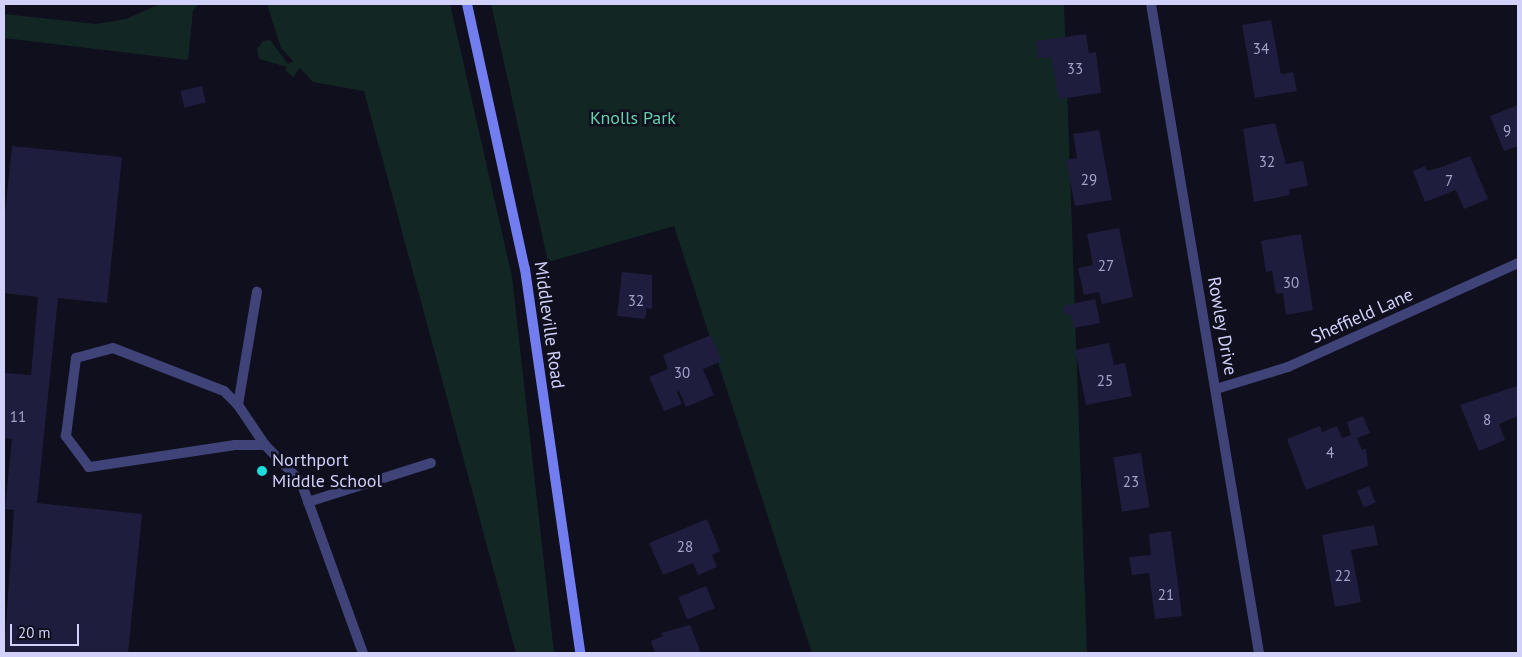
<!DOCTYPE html>
<html>
<head>
<meta charset="utf-8">
<style>
	body { margin:0 }
	#map { position:relative; width:1522px; height:657px; overflow:hidden; background:#0f0f1e; font-family:"PT Sans",sans-serif }
	div>[style] { position:absolute }
	.green>* { inset:0; background:#122724 }
	.building>* { inset:0; background:#1f1d3d; transform-origin:0 0 }
	.lane>* { height:10px; margin:-5px; padding:0 5px; transform-origin:5px; border-radius:5px; background:#3f4378 }
	.street>* { height:10px; margin:-5px; padding:0 5px; transform-origin:5px; border-radius:5px; background:#3f4378 }
	.secondary>* { height:10px; margin:-5px; padding:0 5px; transform-origin:5px; border-radius:5px; background:#727def }
	.dots>* { width:14px; height:14px; translate:-50% -50%; box-sizing:border-box; border:2px solid #0f0f1e; border-radius:50% }
	span { translate:-50% -50%; white-space:nowrap; text-align:center; line-height:1.15; -webkit-text-stroke:5px #0f0f1e; paint-order:stroke }
	.number-label { font-size:15px; color:#a4a4cb }
	.number-label span { -webkit-text-stroke-width:0 }
	.park-label { font-size:18px; color:#65d1aa }
	.street-label { font-size:18px; color:#d1d1fa }
	.poi-label { font-size:18px; color:#d1d1fa }
	.left { translate:0 -50%; text-align:left }
	.frame { position:absolute; inset:0; border:5px solid #d1d1fa; pointer-events:none }
	.scale { position:absolute; left:10px; top:624px; width:69px; height:22px; box-sizing:border-box; border:2px solid #d1d1fa; border-top:0; padding-left:6px; font-size:15px; line-height:18px; white-space:nowrap; color:#d1d1fa; -webkit-text-stroke:4px #0f0f1e; paint-order:stroke }
</style>
</head>
<body>
<div id="map">
	<div class="green">
		<div style="clip-path:polygon(160px 4px,199px 4px,193px 10px,188px 60px,4px 38px,4px 14px,96px 24px,126px 19px)"></div>
		<div style="clip-path:polygon(267px 4px,450px 4px,512px 277px,554px 653px,516px 653px,364px 91px,313px 82px,300px 68px,293px 77px,285px 70px,287px 67px,259px 59px,257px 49px,263px 41px,270px 40px,288px 64px,293px 61px,281px 48px)"></div>
		<div style="clip-path:polygon(491px 4px,1064px 4px,1087px 653px,812px 653px,674px 226px,548px 262px)"></div>
	</div>
	<div class="building">
		<div style="clip-path:polygon(1271px 20px,1281px 74px,1293px 72px,1297px 91px,1255px 98px,1242px 25px)"></div>
		<div style="clip-path:polygon(1086px 34px,1089px 53px,1096px 52px,1101px 93px,1059px 99px,1051px 57px,1038px 58px,1036px 41px)"></div>
		<div style="left:202px;top:86px;width:17px;height:22px;rotate:77deg"></div>
		<div style="clip-path:polygon(1518px 105px,1518px 146px,1504px 151px,1490px 116px)"></div>
		<div style="clip-path:polygon(1275px 123px,1286px 164px,1303px 161px,1308px 186px,1289px 189px,1290px 195px,1254px 202px,1243px 129px)"></div>
		<div style="clip-path:polygon(1099px 130px,1112px 200px,1075px 206px,1066px 160px,1077px 158px,1073px 134px)"></div>
		<div style="clip-path:polygon(12px 146px,122px 157px,107px 303px,58px 298px,37px 503px,142px 514px,128px 653px,4px 653px,14px 510px,5px 509px,12px 439px,4px 438px,4px 373px,31px 375px,38px 297px,4px 293px,4px 223px)"></div>
		<div style="clip-path:polygon(1470px 156px,1488px 199px,1464px 209px,1456px 190px,1425px 202px,1413px 171px,1425px 166px,1427px 171px,1442px 167px)"></div>
		<div style="clip-path:polygon(1119px 228px,1133px 297px,1102px 304px,1099px 292px,1084px 295px,1078px 268px,1093px 265px,1087px 234px)"></div>
		<div style="clip-path:polygon(1301px 234px,1313px 310px,1286px 315px,1283px 293px,1276px 294px,1272px 271px,1266px 272px,1261px 241px)"></div>
		<div style="clip-path:polygon(622px 272px,652px 275px,652px 309px,647px 308px,645px 319px,617px 316px)"></div>
		<div style="clip-path:polygon(1095px 299px,1100px 323px,1074px 328px,1071px 314px,1065px 315px,1063px 306px)"></div>
		<div style="clip-path:polygon(711px 335px,722px 361px,703px 369px,714px 395px,686px 407px,679px 391px,677px 392px,682px 404px,664px 411px,649px 377px,668px 369px,663px 355px)"></div>
		<div style="clip-path:polygon(1109px 343px,1114px 365px,1125px 363px,1132px 396px,1086px 405px,1075px 350px)"></div>
		<div style="clip-path:polygon(1517px 386px,1518px 416px,1499px 424px,1505px 440px,1479px 451px,1460px 405px)"></div>
		<div style="clip-path:polygon(1363px 416px,1370px 433px,1357px 438px,1362px 450px,1366px 448px,1368px 466px,1306px 490px,1287px 439px,1320px 426px,1322px 432px,1337px 426px,1342px 438px,1351px 435px,1347px 422px)"></div>
		<div style="left:1141px;top:453px;width:55px;height:28px;rotate:81deg"></div>
		<div style="left:1369px;top:486px;width:18px;height:13px;rotate:68deg"></div>
		<div style="clip-path:polygon(707px 519px,720px 551px,712px 555px,717px 567px,698px 575px,693px 563px,663px 575px,649px 543px)"></div>
		<div style="clip-path:polygon(1374px 525px,1378px 545px,1351px 550px,1361px 602px,1335px 607px,1322px 535px)"></div>
		<div style="clip-path:polygon(1171px 531px,1182px 616px,1155px 619px,1149px 573px,1132px 575px,1129px 557px,1151px 555px,1149px 534px)"></div>
		<div style="left:706px;top:586px;width:24px;height:30px;rotate:68deg"></div>
		<div style="clip-path:polygon(690px 625px,701px 653px,655px 653px,651px 641px,663px 636px,661px 633px)"></div>
	</div>
	<div class="lane">
		<div style="left:238px;top:405px;width:115px;rotate:-80.5deg"></div>
		<div style="left:265px;top:445px;width:30px;rotate:180deg"></div>
		<div style="left:235px;top:445px;width:148px;rotate:171.4deg"></div>
		<div style="left:89px;top:467px;width:39px;rotate:-127deg"></div>
		<div style="left:66px;top:436px;width:79px;rotate:-82.7deg"></div>
		<div style="left:76px;top:358px;width:38px;rotate:-15deg"></div>
		<div style="left:113px;top:348px;width:119px;rotate:21.2deg"></div>
		<div style="left:224px;top:391px;width:20px;rotate:45deg"></div>
		<div style="left:238px;top:405px;width:48px;rotate:56deg"></div>
		<div style="left:265px;top:445px;width:52px;rotate:45.8deg"></div>
		<div style="left:301px;top:482px;width:182px;rotate:70.1deg"></div>
		<div style="left:308px;top:502px;width:129px;rotate:-17.6deg"></div>
	</div>
	<div class="street">
		<div style="left:1151px;top:4px;width:658px;rotate:80.55deg"></div>
		<div style="left:1216px;top:389px;width:75px;rotate:-17deg"></div>
		<div style="left:1288px;top:367px;width:252px;rotate:-24.3deg"></div>
	</div>
	<div class="secondary">
		<div style="left:467px;top:4px;width:271px;rotate:77.7deg"></div>
		<div style="left:525px;top:269px;width:388px;rotate:81.8deg"></div>
	</div>
	<div class="dots">
		<div style="left:262px;top:471px;background:#19dedb"></div>
	</div>
	<div class="number-label">
		<span style="left:1261px;top:49px">34</span>
		<span style="left:1075px;top:69px">33</span>
		<span style="left:1507px;top:131px">9</span>
		<span style="left:1267px;top:162px">32</span>
		<span style="left:1089px;top:180px">29</span>
		<span style="left:1449px;top:181px">7</span>
		<span style="left:1106px;top:266px">27</span>
		<span style="left:1291px;top:283px">30</span>
		<span style="left:636px;top:301px">32</span>
		<span style="left:682px;top:373px">30</span>
		<span style="left:1105px;top:381px">25</span>
		<span style="left:18px;top:417px">11</span>
		<span style="left:1487px;top:420px">8</span>
		<span style="left:1330px;top:453px">4</span>
		<span style="left:1131px;top:482px">23</span>
		<span style="left:685px;top:547px">28</span>
		<span style="left:1343px;top:576px">22</span>
		<span style="left:1166px;top:595px">21</span>
	</div>
	<div class="park-label">
		<span style="left:633px;top:118px">Knolls Park</span>
	</div>
	<div class="street-label">
		<span style="left:1362px;top:316px;rotate:-24deg">Sheffield Lane</span>
		<span style="left:549px;top:325px;rotate:82deg">Middleville Road</span>
		<span style="left:1222px;top:326px;rotate:80deg">Rowley Drive</span>
	</div>
	<div class="poi-label">
		<span class="left" style="left:272px;top:471px">Northport<br>Middle School</span>
	</div>
	<div class="frame"></div>
	<div class="scale">20 m</div>
</div>
</body>
</html>
